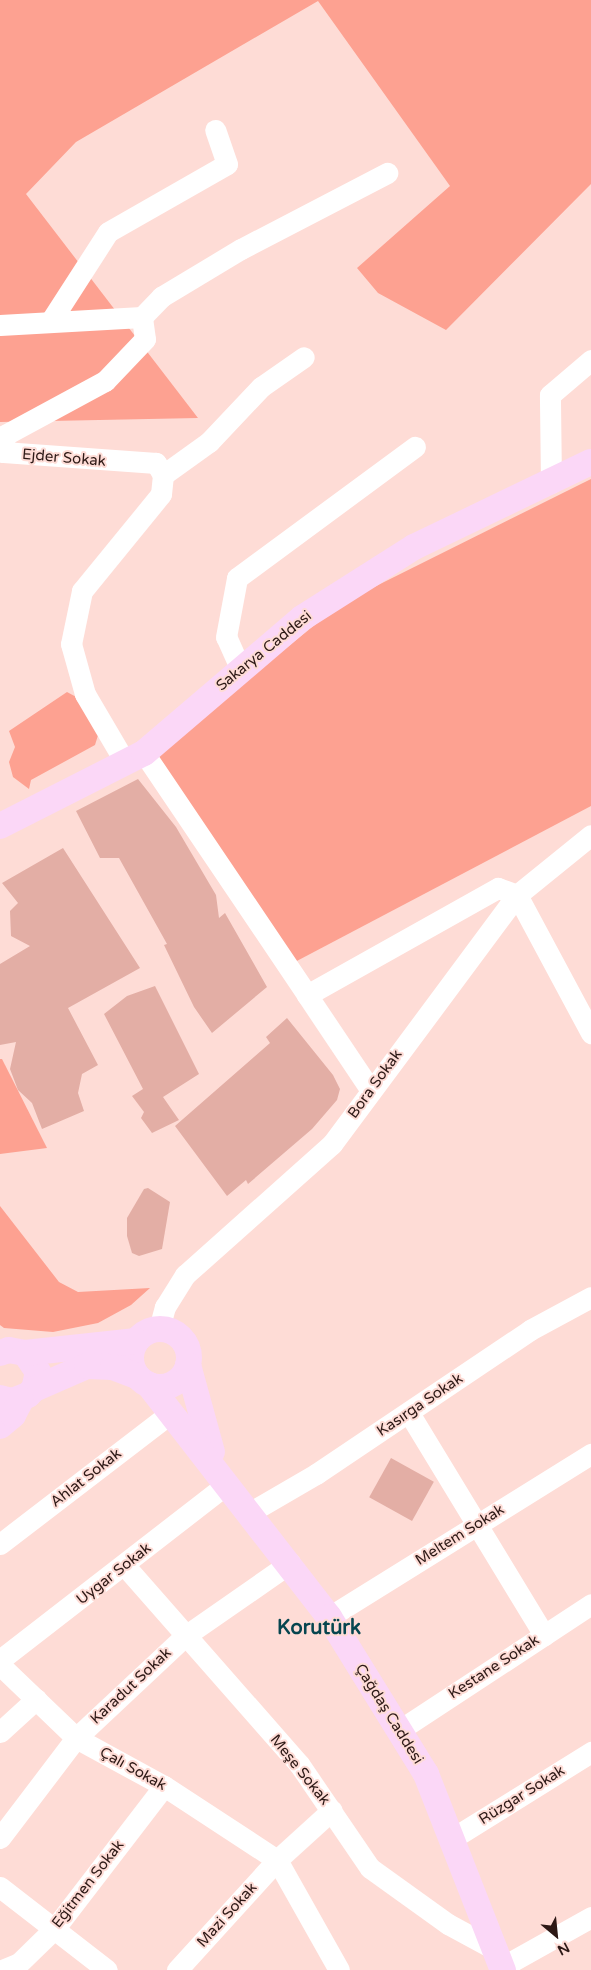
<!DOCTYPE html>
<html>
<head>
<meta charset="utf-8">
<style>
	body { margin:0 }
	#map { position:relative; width:591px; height:1970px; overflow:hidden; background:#fedcd6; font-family:"Varela Round",sans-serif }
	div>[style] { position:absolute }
	.green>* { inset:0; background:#fda191 }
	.building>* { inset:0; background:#e3aea5; transform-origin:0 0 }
	.minor>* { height:21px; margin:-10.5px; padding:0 10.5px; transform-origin:10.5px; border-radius:10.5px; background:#fff }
	.major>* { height:26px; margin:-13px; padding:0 13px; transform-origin:13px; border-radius:13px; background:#fbd7f7 }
	.major>.ring { margin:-13px; padding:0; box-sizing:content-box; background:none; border:26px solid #fbd7f7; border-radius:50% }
	span { translate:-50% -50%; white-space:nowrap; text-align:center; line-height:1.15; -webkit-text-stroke:4px #fedcd6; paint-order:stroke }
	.street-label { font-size:15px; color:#2d1916 }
	.district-label { font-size:20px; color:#06454f; font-weight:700 }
	.north { position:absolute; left:531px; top:1910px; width:50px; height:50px; -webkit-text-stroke:4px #fedcd6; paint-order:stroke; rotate:152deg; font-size:14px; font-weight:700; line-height:20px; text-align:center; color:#2d1916 }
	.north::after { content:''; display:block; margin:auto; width:18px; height:22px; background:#2d1916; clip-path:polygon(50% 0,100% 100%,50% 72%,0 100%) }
</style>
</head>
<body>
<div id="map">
	<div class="green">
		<div style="clip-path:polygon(0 0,591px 0,591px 184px,446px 330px,378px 293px,357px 268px,450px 186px,318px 1px,76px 142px,26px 194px,198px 418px,0 422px)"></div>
		<div style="clip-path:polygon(591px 479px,591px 806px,293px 963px,155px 754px,342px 603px)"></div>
		<div style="clip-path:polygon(67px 692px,80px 699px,99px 732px,95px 745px,31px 780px,29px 789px,13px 777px,9px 762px,15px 747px,9px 731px)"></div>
		<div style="clip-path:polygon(0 1059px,2px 1059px,47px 1148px,0 1154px)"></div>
		<div style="clip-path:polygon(0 1206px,59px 1282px,78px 1292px,150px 1288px,131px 1305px,98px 1323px,53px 1332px,4px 1328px,0 1325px)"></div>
	</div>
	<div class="building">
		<div style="clip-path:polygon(138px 779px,176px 827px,216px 895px,219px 918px,225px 913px,267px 987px,212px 1033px,194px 1007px,164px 945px,167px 944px,119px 858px,100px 858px,76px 811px)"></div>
		<div style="clip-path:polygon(63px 848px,140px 968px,68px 1008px,98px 1065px,82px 1074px,78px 1093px,84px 1111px,42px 1129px,32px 1103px,18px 1090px,10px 1069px,16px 1042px,0 1045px,0 964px,30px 946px,11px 936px,10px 911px,18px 903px,2px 883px)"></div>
		<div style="clip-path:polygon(155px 986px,199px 1074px,163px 1097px,179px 1120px,152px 1133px,141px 1118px,144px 1112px,132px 1096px,143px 1089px,104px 1014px,127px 996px)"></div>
		<div style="clip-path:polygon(287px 1018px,333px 1075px,340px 1089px,337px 1100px,312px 1129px,248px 1184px,246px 1180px,227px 1196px,175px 1126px,270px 1043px,266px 1037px)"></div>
		<div style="clip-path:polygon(148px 1188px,170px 1202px,162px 1249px,139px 1256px,132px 1253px,127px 1236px,127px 1218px,144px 1189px)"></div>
		<div style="left:391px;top:1458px;width:49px;height:45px;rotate:29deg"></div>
	</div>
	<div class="minor">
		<div style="left:52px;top:319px;width:103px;rotate:-57.2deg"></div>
		<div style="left:108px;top:232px;width:137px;rotate:-29.7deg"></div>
		<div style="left:227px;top:164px;width:36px;rotate:-109deg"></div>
		<div style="left:0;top:325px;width:142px;rotate:-3.2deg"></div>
		<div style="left:163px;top:475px;width:57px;rotate:-35.7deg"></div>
		<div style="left:209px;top:442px;width:76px;rotate:-46.6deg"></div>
		<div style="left:261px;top:387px;width:52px;rotate:-34.9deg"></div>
		<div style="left:551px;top:483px;width:88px;rotate:-90.7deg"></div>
		<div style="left:550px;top:395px;width:54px;rotate:-40.5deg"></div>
		<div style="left:241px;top:670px;width:36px;rotate:-114deg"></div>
		<div style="left:226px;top:637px;width:60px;rotate:-79.4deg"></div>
		<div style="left:237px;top:578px;width:221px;rotate:-36.4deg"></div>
		<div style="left:144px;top:753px;width:292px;rotate:56deg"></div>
		<div style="left:307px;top:995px;width:219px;rotate:-29.3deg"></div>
		<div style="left:498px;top:888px;width:20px;rotate:20deg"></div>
		<div style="left:517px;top:895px;width:157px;rotate:61.8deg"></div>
		<div style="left:125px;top:762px;width:79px;rotate:-120.5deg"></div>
		<div style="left:85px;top:694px;width:52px;rotate:-105.6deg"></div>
		<div style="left:71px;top:644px;width:54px;rotate:-78.3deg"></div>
		<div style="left:82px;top:591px;width:125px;rotate:-50.8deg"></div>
		<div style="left:161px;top:494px;width:19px;rotate:-84deg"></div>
		<div style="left:163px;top:475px;width:14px;rotate:-120deg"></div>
		<div style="left:156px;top:463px;width:153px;rotate:-175.9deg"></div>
		<div style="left:3px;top:452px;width:17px;rotate:-83deg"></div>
		<div style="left:5px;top:435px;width:114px;rotate:-28.4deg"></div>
		<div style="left:105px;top:381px;width:58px;rotate:-46.4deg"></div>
		<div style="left:145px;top:339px;width:22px;rotate:-98deg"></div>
		<div style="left:142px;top:317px;width:28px;rotate:-46deg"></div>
		<div style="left:161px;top:297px;width:93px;rotate:-31deg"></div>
		<div style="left:241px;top:249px;width:165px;rotate:-27.5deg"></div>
		<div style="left:307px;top:995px;width:113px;rotate:56.2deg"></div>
		<div style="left:159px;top:1329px;width:23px;rotate:-75deg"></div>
		<div style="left:165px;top:1307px;width:38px;rotate:-58deg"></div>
		<div style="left:185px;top:1275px;width:197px;rotate:-41.7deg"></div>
		<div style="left:332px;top:1144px;width:310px;rotate:-53.4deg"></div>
		<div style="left:517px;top:895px;width:95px;rotate:-39deg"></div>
		<div style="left:409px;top:1413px;width:260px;rotate:58.7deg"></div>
		<div style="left:249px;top:1513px;width:78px;rotate:-30.2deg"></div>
		<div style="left:316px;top:1474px;width:258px;rotate:-33.9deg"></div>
		<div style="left:530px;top:1330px;width:69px;rotate:-28.4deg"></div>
		<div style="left:0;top:1544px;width:217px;rotate:-37.5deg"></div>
		<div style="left:125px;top:1566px;width:264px;rotate:48.7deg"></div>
		<div style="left:299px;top:1764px;width:126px;rotate:55.7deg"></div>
		<div style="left:370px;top:1868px;width:96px;rotate:35.7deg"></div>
		<div style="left:448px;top:1924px;width:52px;rotate:28.5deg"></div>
		<div style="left:329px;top:1617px;width:309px;rotate:-31.9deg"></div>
		<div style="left:0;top:1660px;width:286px;rotate:-37.8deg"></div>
		<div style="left:0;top:1665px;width:105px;rotate:43.8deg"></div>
		<div style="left:76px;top:1738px;width:100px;rotate:28.6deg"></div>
		<div style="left:164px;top:1786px;width:135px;rotate:33.2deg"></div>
		<div style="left:277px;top:1860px;width:126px;rotate:60.6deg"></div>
		<div style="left:398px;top:1731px;width:231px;rotate:-33.3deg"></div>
		<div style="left:0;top:1732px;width:49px;rotate:-42.5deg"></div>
		<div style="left:0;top:1838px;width:126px;rotate:-52.8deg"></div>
		<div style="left:76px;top:1738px;width:149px;rotate:-43.1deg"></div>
		<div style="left:185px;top:1636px;width:128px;rotate:-34.8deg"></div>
		<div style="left:453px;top:1838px;width:163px;rotate:-31.9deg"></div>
		<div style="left:0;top:1887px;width:135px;rotate:37.8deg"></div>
		<div style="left:502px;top:1967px;width:102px;rotate:-29.3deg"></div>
		<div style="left:2px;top:1970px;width:18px;rotate:-22deg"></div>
		<div style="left:19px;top:1963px;width:50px;rotate:-44.2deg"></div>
		<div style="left:55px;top:1928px;width:179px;rotate:-52.5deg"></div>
		<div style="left:177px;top:1970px;width:149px;rotate:-47.7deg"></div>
		<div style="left:277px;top:1860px;width:74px;rotate:-42.3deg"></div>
	</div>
	<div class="major">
		<div style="left:0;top:826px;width:161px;rotate:-26.9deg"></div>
		<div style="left:144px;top:753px;width:208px;rotate:-40.5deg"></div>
		<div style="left:302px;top:618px;width:133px;rotate:-32.4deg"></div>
		<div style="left:414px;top:547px;width:196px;rotate:-25.7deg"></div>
		<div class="ring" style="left:131px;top:1329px;width:32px;height:32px"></div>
		<div style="left:0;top:1353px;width:9px;rotate:-18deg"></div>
		<div style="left:9px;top:1350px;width:16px;rotate:11deg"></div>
		<div style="left:25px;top:1353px;width:23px;rotate:56deg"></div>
		<div style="left:38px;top:1372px;width:17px;rotate:103deg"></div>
		<div style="left:34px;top:1389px;width:8px;rotate:135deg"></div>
		<div style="left:28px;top:1395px;width:17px;rotate:159deg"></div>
		<div style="left:12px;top:1401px;width:12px;rotate:-166deg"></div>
		<div style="left:25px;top:1353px;width:112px;rotate:-6.2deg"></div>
		<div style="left:188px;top:1365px;width:90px;rotate:74.6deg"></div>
		<div style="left:149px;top:1385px;width:294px;rotate:52.2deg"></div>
		<div style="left:329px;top:1617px;width:185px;rotate:58.3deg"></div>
		<div style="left:426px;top:1774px;width:211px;rotate:68.6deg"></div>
		<div style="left:34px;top:1389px;width:58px;rotate:-23.5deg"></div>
		<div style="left:87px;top:1366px;width:26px;rotate:2deg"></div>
		<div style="left:113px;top:1367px;width:26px;rotate:21deg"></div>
		<div style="left:0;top:1426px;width:17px;rotate:-40deg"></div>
		<div style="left:13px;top:1415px;width:17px;rotate:-62deg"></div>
	</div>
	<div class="street-label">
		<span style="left:64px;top:458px;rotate:5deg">Ejder Sokak</span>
		<span style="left:264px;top:651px;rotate:-39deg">Sakarya Caddesi</span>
		<span style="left:375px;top:1084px;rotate:-54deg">Bora Sokak</span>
		<span style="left:420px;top:1405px;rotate:-34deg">Kasırga Sokak</span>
		<span style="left:86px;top:1478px;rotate:-38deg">Ahlat Sokak</span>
		<span style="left:460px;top:1535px;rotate:-32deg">Meltem Sokak</span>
		<span style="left:114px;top:1574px;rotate:-38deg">Uygar Sokak</span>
		<span style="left:494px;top:1667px;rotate:-33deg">Kestane Sokak</span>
		<span style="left:131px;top:1686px;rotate:-43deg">Karadut Sokak</span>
		<span style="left:389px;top:1714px;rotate:58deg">Çağdaş Caddesi</span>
		<span style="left:133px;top:1769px;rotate:29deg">Çalı Sokak</span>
		<span style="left:300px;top:1770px;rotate:51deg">Meşe Sokak</span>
		<span style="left:522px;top:1795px;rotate:-32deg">Rüzgar Sokak</span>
		<span style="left:88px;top:1884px;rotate:-52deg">Eğitmen Sokak</span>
		<span style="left:227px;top:1915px;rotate:-48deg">Mazi Sokak</span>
	</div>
	<div class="district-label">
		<span style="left:319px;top:1628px">Korutürk</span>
	</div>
	<div class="north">N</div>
</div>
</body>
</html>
